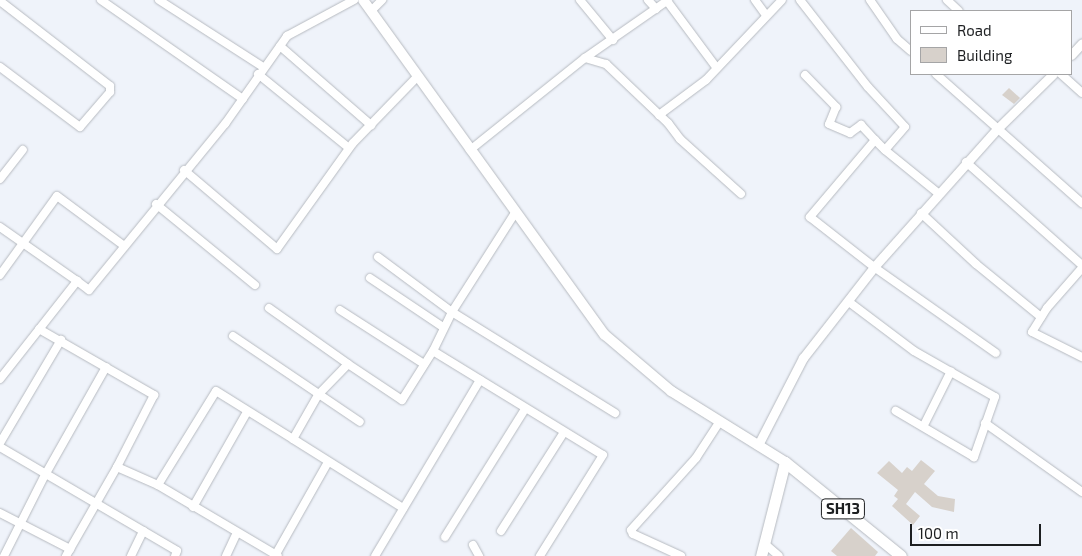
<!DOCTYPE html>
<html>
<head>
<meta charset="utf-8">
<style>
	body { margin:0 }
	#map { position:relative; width:1082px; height:556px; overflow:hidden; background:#eff3fa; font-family:"Exo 2",sans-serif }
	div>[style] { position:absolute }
	.building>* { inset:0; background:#d7d1cb }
	.roads { filter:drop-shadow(0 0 1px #b6bac0) drop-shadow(0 0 1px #b6bac0) }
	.minor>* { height:8px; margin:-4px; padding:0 4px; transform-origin:4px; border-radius:4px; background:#fff }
	.tertiary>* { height:9px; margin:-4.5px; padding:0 4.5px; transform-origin:4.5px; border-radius:4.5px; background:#fff }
	.secondary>* { height:10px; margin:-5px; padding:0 5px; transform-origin:5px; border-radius:5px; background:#fff }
	.primary>* { height:11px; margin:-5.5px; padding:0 5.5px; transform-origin:5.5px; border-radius:5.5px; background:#fff }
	span { translate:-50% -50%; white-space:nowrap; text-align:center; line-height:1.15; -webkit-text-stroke:4px #fff; paint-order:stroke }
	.shield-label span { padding:1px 4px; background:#fff; border:1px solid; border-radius:4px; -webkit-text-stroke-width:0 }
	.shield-label { font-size:15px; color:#1d1f21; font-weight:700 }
	.legend { position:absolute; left:910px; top:10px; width:162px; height:65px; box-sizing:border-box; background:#fff; border:1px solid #a5a5a6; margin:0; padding:6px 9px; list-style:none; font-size:15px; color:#1d1f21 }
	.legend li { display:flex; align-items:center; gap:10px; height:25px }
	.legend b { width:25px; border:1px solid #a5a5a6 }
	.scale { position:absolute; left:910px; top:524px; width:131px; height:22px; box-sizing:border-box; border:2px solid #1d1f21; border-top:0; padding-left:6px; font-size:15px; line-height:18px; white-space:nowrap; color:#1d1f21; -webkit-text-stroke:4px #fff; paint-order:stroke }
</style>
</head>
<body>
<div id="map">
	<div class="building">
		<div style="clip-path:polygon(1009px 88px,1020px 98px,1014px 104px,1002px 95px)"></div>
		<div style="clip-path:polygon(921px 460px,935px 471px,924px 484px,938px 496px,955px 499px,954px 512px,932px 507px,915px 492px,906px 504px,920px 516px,913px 525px,892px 506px,898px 499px,894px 496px,898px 490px,877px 473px,889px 461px,902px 473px,907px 467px,912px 471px)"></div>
		<div style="clip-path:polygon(851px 528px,878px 552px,875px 556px,837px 556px,831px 551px)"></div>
	</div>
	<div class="roads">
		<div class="minor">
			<div style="left:101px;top:0;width:173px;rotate:34.9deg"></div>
			<div style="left:159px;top:0;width:124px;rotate:32.8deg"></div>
			<div style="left:580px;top:0;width:52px;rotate:50.5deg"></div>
			<div style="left:648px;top:0;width:12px;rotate:48deg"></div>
			<div style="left:755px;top:0;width:19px;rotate:54deg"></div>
			<div style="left:800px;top:0;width:110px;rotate:52deg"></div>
			<div style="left:868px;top:87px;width:54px;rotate:47.2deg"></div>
			<div style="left:905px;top:127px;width:30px;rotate:131deg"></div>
			<div style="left:885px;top:150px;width:14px;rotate:-135deg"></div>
			<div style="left:875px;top:140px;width:101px;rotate:130.2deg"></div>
			<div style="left:810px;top:217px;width:81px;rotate:38deg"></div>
			<div style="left:874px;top:267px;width:149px;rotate:35.2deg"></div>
			<div style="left:870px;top:0;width:47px;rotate:55.3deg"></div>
			<div style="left:897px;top:39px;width:18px;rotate:41deg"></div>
			<div style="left:947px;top:0;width:16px;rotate:43deg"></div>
			<div style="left:0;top:1px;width:139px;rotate:37.7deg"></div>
			<div style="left:110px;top:86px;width:6px;rotate:90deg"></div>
			<div style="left:110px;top:92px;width:46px;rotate:130.6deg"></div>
			<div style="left:80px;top:127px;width:100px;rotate:-143.1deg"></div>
			<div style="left:667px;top:1px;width:82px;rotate:53.4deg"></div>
			<div style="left:371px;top:11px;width:16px;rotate:-45deg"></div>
			<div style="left:280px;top:46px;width:121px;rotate:41deg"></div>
			<div style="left:585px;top:58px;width:22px;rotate:16deg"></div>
			<div style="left:606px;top:64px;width:86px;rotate:43.6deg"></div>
			<div style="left:668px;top:123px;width:20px;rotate:53deg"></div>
			<div style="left:680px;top:139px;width:82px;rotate:42deg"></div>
			<div style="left:258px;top:74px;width:117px;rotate:39.1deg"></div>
			<div style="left:936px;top:74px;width:195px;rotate:41.5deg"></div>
			<div style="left:1061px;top:74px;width:28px;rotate:42deg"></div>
			<div style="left:805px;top:75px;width:45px;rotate:45.9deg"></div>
			<div style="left:836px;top:107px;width:18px;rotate:112deg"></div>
			<div style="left:829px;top:124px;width:23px;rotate:23deg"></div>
			<div style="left:850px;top:133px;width:14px;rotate:-36deg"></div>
			<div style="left:861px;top:125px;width:21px;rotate:47deg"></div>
			<div style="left:659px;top:115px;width:59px;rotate:-36.7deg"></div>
			<div style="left:706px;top:80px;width:110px;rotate:-46.5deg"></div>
			<div style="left:470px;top:150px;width:147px;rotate:-38.7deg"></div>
			<div style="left:585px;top:58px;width:101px;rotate:-34.9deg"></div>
			<div style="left:885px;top:150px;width:68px;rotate:39.1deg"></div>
			<div style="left:966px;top:162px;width:155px;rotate:41.6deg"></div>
			<div style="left:184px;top:170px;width:122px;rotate:40.3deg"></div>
			<div style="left:277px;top:249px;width:130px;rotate:-54.4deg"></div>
			<div style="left:353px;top:143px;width:93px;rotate:-45.9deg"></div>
			<div style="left:0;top:179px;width:37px;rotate:-52deg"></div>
			<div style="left:156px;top:204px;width:128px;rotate:39.3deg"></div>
			<div style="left:515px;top:213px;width:117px;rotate:122.5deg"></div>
			<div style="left:452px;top:312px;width:43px;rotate:116deg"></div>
			<div style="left:433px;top:351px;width:199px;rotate:31.5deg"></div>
			<div style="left:603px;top:455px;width:119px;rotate:122deg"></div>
			<div style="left:921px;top:213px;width:75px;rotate:42.8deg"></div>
			<div style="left:976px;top:264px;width:84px;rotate:39.2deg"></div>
			<div style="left:0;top:227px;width:94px;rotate:35deg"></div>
			<div style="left:378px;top:257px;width:92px;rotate:36.6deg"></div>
			<div style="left:452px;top:312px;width:192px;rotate:31.8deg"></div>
			<div style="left:1082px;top:268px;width:53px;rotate:131.2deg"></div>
			<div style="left:1047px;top:308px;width:28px;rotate:122deg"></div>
			<div style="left:1032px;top:332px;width:56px;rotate:26.6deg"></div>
			<div style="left:0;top:275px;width:97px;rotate:-54.2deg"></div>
			<div style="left:57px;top:196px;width:82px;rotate:36.6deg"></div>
			<div style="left:370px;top:278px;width:88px;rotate:33.9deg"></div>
			<div style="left:849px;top:302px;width:81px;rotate:37deg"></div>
			<div style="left:914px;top:351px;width:93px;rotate:29.6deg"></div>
			<div style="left:995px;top:397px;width:64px;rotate:109.3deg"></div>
			<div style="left:974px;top:457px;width:91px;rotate:-149.5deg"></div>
			<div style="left:269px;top:308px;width:97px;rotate:35.3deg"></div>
			<div style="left:340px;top:310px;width:100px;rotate:32.7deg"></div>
			<div style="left:39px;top:329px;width:133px;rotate:29.9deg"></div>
			<div style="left:154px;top:395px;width:81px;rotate:117.2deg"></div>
			<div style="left:233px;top:336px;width:153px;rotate:34.1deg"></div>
			<div style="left:0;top:379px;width:125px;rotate:-51.8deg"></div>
			<div style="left:77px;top:281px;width:15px;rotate:37deg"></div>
			<div style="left:89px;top:290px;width:215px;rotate:-50.7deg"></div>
			<div style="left:225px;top:124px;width:108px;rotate:-54.8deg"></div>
			<div style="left:287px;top:36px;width:76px;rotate:-28.2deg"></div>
			<div style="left:985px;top:423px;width:119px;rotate:35.4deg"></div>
			<div style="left:924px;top:425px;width:60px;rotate:-63.4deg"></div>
			<div style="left:293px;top:439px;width:130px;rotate:32.1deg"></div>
			<div style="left:0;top:443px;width:120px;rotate:-59.4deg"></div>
			<div style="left:0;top:447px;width:205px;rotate:30.4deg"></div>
			<div style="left:177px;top:551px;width:5px;rotate:112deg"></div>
			<div style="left:158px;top:485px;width:139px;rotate:30.6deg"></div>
			<div style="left:193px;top:507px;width:109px;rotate:-60.4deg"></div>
			<div style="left:0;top:513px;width:79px;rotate:27.2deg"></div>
			<div style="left:501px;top:531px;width:117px;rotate:-57.5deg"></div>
			<div style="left:445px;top:537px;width:151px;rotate:-58deg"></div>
			<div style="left:765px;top:544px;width:18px;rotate:41deg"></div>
			<div style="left:473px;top:545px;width:13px;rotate:61deg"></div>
			<div style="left:276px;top:554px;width:106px;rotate:-60.5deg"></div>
			<div style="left:4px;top:556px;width:91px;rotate:-63.2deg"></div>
			<div style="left:45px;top:475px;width:124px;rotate:-60.5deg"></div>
			<div style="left:66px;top:556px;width:103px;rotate:-60.2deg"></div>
			<div style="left:117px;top:467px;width:45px;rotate:23.7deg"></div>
			<div style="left:158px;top:485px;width:110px;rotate:-58.3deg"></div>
			<div style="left:216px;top:391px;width:91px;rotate:31.9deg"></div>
			<div style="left:293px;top:439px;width:51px;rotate:-60.4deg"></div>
			<div style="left:318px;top:395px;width:43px;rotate:-45.9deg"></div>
			<div style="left:348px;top:364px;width:65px;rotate:33.7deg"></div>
			<div style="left:402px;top:400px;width:58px;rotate:-57.7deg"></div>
			<div style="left:131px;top:556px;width:28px;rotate:-64deg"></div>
			<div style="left:226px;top:556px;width:26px;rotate:-65deg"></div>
			<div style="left:375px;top:556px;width:205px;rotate:-59.2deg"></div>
			<div style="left:681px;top:556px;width:53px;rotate:-155.4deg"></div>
			<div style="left:633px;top:534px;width:4px;rotate:-117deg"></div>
			<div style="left:631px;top:530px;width:97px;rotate:-47.9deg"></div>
			<div style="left:696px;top:458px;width:44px;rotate:-57deg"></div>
		</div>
		<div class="tertiary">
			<div style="left:1071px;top:55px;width:16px;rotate:-47deg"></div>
			<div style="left:758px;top:445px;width:98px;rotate:-62.7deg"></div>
			<div style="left:803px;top:358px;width:115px;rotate:-52deg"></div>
			<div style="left:874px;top:267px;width:186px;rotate:-48.3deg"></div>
			<div style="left:998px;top:128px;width:77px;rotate:-44.5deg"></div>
		</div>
		<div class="secondary">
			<div style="left:363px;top:0;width:413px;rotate:54.2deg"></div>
			<div style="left:605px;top:335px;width:87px;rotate:40.3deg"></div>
			<div style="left:671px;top:391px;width:134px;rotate:31.9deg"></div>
		</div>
		<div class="primary">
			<div style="left:761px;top:556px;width:97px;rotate:-75.7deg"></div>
			<div style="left:785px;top:462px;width:149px;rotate:39deg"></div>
		</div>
	</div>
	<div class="shield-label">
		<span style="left:843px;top:509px">SH13</span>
	</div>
	<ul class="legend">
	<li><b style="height:6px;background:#fff"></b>Road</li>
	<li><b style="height:14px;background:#d7d1cb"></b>Building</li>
	</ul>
	<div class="scale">100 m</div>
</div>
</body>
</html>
